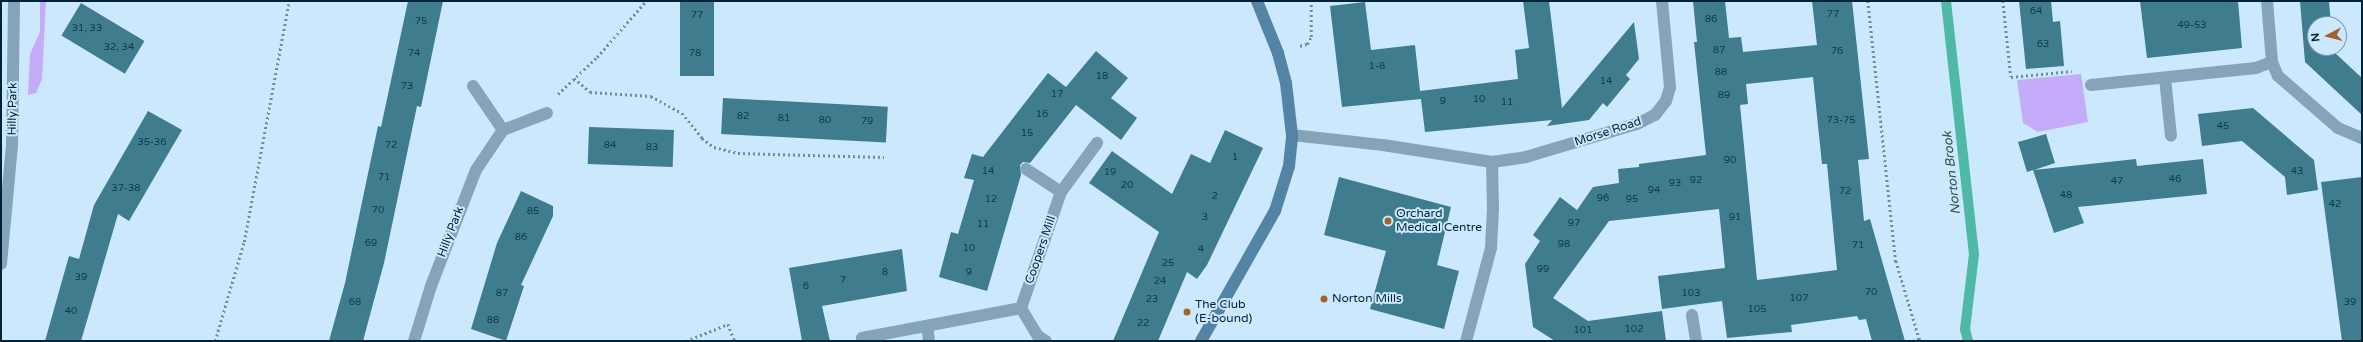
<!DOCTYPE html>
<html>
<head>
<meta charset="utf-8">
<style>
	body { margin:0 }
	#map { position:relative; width:2363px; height:342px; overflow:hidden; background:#cbe8fd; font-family:"Varela Round",sans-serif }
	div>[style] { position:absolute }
	.green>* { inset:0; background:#c5acfa }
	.stream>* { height:10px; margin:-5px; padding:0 5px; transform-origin:5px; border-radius:5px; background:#50b9a5 }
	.building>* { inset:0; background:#3f7c8d; transform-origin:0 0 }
	.path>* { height:2.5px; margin-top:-1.25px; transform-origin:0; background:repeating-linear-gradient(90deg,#6d8da1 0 2px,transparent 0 5px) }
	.street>* { height:12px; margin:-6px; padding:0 6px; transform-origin:6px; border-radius:6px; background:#85a4ba }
	.secondary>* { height:12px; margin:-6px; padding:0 6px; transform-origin:6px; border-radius:6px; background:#5484a4 }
	.dots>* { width:11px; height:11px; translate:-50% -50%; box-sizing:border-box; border:2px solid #cbe8fd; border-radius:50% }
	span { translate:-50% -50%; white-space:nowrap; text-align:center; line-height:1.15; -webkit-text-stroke:4px #cbe8fd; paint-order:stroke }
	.number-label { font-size:10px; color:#10394c }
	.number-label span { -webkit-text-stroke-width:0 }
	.street-label { font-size:12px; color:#012336 }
	.poi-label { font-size:12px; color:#012336 }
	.left { translate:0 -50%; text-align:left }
	.water-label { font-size:13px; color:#33544c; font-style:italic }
	.frame { position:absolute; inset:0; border:2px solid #012336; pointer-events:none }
	.north { position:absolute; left:2307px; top:16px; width:40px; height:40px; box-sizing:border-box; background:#cbe8fd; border:1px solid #7a99ad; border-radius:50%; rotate:263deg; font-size:11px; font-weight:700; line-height:16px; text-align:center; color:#012336 }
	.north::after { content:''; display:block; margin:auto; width:14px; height:18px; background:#a2622b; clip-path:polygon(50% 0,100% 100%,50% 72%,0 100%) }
</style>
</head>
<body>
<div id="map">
	<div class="green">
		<div style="clip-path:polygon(40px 1px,46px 1px,42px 79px,36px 93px,28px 95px,30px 54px,40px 32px)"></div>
		<div style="clip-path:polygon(2081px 74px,2088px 122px,2038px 132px,2023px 123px,2017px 80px)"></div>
	</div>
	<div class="stream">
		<div style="left:1946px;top:1px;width:255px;rotate:83.7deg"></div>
		<div style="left:1974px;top:254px;width:76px;rotate:96.8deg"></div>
		<div style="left:1965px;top:329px;width:12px;rotate:76deg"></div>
	</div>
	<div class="building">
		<div style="clip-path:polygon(408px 1px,443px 1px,421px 107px,417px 106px,384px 263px,363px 341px,329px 341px,345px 283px,378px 126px,381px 127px)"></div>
		<div style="left:680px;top:1px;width:34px;height:75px"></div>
		<div style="clip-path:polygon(1523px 1px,1549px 1px,1562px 108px,1634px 22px,1639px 59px,1626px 75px,1630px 79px,1607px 107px,1603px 103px,1589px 120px,1547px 126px,1552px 120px,1425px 132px,1421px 99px,1342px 107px,1330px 6px,1365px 2px,1371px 50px,1415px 45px,1420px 91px,1518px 79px,1515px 50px,1529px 48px)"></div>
		<div style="clip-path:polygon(evenodd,1693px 1px,1725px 1px,1729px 38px,1741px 37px,1743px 52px,1817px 45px,1812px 1px,1852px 1px,1869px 159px,1858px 160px,1864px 221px,1870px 219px,1905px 341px,1872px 341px,1866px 319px,1859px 320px,1857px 316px,1791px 325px,1792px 332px,1727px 338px,1722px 301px,1662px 309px,1658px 276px,1725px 268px,1719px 209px,1609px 221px,1553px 298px,1588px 321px,1662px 311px,1666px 341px,1555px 341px,1533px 327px,1525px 264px,1540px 241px,1533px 235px,1560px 197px,1577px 210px,1593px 187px,1619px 183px,1618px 169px,1639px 167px,1639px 164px,1706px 155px,1694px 42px,1697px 42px,1693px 1px,1813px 77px,1822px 164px,1827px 164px,1837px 270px,1757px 280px,1740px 105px,1748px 104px,1746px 84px,1813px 77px)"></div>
		<div style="clip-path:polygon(2019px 1px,2051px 1px,2053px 22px,2060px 21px,2064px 66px,2026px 69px)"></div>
		<div style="clip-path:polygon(2140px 1px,2238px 1px,2242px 48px,2147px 58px)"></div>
		<div style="clip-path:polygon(2300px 1px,2329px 1px,2331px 24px,2315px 24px,2315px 48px,2333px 48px,2334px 52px,2362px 78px,2362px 115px,2305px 62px)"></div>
		<div style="left:81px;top:3px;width:74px;height:38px;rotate:31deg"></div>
		<div style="clip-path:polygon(1096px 51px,1128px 78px,1111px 98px,1137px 118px,1121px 140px,1076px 105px,1030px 163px,1023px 162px,1020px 165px,1021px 175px,987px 291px,939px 277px,951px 232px,958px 234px,974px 180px,964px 178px,972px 154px,983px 157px,1048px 73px,1066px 87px)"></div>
		<div style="left:723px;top:98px;width:165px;height:36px;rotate:3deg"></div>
		<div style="clip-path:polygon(2253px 108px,2314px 160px,2318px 190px,2287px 195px,2285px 177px,2242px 141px,2202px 146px,2198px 114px)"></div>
		<div style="clip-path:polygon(148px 111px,182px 130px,129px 221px,118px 214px,81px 341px,45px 341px,69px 256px,79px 259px,94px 205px)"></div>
		<div style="left:589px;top:127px;width:85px;height:37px;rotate:2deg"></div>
		<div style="clip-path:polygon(1225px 130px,1263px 148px,1207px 265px,1197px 279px,1187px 272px,1158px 341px,1113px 341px,1159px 232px,1089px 183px,1112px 151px,1172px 194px,1191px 154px,1210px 163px)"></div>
		<div style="clip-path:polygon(2046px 134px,2055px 163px,2034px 170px,2136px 159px,2137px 166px,2203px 159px,2207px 194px,2078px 207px,2084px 223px,2054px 233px,2033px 170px,2027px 172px,2018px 142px)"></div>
		<div style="clip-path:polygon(1339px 177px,1451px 207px,1437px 265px,1459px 271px,1444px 329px,1370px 309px,1386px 251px,1324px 235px)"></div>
		<div style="clip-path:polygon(2362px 177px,2362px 341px,2342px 341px,2321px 182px)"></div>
		<div style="clip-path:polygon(521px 191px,553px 206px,553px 216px,521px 285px,524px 286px,506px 341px,471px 329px,497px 243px)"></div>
		<div style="clip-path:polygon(902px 249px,907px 291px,822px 306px,830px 341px,802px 341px,789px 268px)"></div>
	</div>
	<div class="path">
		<div style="left:1868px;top:1px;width:262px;rotate:83.9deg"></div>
		<div style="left:1896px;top:261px;width:84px;rotate:73.3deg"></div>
		<div style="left:2003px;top:1px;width:76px;rotate:84deg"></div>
		<div style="left:2011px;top:77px;width:61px;rotate:-5.6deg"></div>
		<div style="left:1300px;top:46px;width:7px;rotate:-16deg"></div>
		<div style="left:1307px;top:44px;width:8px;rotate:-60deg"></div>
		<div style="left:1311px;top:37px;width:36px;rotate:-90deg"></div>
		<div style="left:574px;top:78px;width:21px;rotate:41deg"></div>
		<div style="left:590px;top:92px;width:61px;rotate:3.8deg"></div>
		<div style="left:651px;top:96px;width:35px;rotate:29deg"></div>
		<div style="left:682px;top:113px;width:32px;rotate:51deg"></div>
		<div style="left:702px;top:138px;width:15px;rotate:37deg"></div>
		<div style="left:714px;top:147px;width:25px;rotate:14deg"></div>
		<div style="left:738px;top:153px;width:146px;rotate:1.6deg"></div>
		<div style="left:558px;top:94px;width:54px;rotate:-43.5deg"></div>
		<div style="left:597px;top:57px;width:74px;rotate:-48.8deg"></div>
		<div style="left:215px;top:341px;width:103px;rotate:-73.7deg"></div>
		<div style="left:244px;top:242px;width:245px;rotate:-79.4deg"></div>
		<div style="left:686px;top:341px;width:45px;rotate:-22deg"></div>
		<div style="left:728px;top:324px;width:18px;rotate:68deg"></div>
		<div style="left:1912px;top:341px;width:8px;rotate:-14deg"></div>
	</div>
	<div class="street">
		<div style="left:2267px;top:1px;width:61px;rotate:85.3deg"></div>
		<div style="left:2272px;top:62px;width:15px;rotate:67deg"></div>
		<div style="left:2278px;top:76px;width:79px;rotate:40.9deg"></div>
		<div style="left:2338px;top:128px;width:26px;rotate:23deg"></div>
		<div style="left:2165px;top:78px;width:58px;rotate:84.1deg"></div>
		<div style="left:2091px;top:85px;width:166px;rotate:-5.9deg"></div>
		<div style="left:2256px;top:68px;width:17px;rotate:-21deg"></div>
		<div style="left:473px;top:86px;width:53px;rotate:55.7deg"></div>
		<div style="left:503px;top:130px;width:47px;rotate:-21.1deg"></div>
		<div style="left:1292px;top:135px;width:92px;rotate:6.3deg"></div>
		<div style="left:1383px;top:145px;width:110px;rotate:8.9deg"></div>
		<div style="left:1492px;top:162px;width:47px;rotate:88.8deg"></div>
		<div style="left:1493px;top:209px;width:39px;rotate:93deg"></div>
		<div style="left:1491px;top:248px;width:96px;rotate:105deg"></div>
		<div style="left:1492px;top:162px;width:34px;rotate:-8deg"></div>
		<div style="left:1526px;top:157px;width:116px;rotate:-16.6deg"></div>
		<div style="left:1637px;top:124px;width:20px;rotate:-27deg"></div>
		<div style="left:1655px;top:115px;width:18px;rotate:-52deg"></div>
		<div style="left:1666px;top:101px;width:15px;rotate:-74deg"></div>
		<div style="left:1670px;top:87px;width:86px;rotate:-95.3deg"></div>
		<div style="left:1026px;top:169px;width:42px;rotate:33.3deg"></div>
		<div style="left:1px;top:264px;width:119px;rotate:-84.7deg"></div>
		<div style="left:12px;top:146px;width:145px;rotate:-89.2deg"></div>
		<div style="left:1021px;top:308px;width:123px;rotate:-71deg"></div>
		<div style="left:1061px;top:192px;width:61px;rotate:-53.7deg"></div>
		<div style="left:1692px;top:315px;width:26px;rotate:81deg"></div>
		<div style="left:927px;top:326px;width:15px;rotate:82deg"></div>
		<div style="left:862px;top:338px;width:162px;rotate:-10.7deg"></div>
		<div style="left:1021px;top:308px;width:33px;rotate:59deg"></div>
		<div style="left:1038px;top:336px;width:9px;rotate:32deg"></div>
		<div style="left:414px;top:341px;width:58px;rotate:-72.8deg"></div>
		<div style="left:431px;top:286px;width:124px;rotate:-68.8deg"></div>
		<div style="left:476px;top:170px;width:48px;rotate:-56deg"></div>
	</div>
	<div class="secondary">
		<div style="left:1201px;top:341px;width:150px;rotate:-60.4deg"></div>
		<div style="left:1275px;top:211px;width:47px;rotate:-72.7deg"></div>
		<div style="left:1289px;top:166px;width:31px;rotate:-84deg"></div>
		<div style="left:1292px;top:135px;width:52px;rotate:-96.6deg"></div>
		<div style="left:1286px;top:83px;width:31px;rotate:-105deg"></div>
		<div style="left:1278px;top:53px;width:56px;rotate:-112deg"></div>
	</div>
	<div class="dots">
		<div style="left:1388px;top:221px;background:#a2622b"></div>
		<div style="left:1324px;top:299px;background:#a2622b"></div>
		<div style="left:1187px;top:312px;background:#a2622b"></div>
	</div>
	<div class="number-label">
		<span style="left:2036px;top:12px">64</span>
		<span style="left:1833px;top:15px">77</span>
		<span style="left:697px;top:16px">77</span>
		<span style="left:1711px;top:20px">86</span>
		<span style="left:421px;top:22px">75</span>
		<span style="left:2192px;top:26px">49-53</span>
		<span style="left:87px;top:29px">31, 33</span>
		<span style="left:2043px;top:45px">63</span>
		<span style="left:119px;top:48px">32, 34</span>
		<span style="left:1719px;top:51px">87</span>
		<span style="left:1837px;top:52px">76</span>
		<span style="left:414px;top:54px">74</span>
		<span style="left:695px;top:54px">78</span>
		<span style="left:1377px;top:67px">1-8</span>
		<span style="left:1721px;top:73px">88</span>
		<span style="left:1102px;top:77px">18</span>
		<span style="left:1606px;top:82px">14</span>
		<span style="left:407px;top:87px">73</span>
		<span style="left:1057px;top:95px">17</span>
		<span style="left:1724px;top:96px">89</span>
		<span style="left:1479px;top:100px">10</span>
		<span style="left:1443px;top:102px">9</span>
		<span style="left:1507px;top:103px">11</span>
		<span style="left:1042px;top:115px">16</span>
		<span style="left:743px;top:117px">82</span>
		<span style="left:784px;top:119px">81</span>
		<span style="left:825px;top:121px">80</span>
		<span style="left:1841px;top:121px">73-75</span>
		<span style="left:867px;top:122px">79</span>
		<span style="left:2223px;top:127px">45</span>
		<span style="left:1027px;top:134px">15</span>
		<span style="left:152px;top:143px">35-36</span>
		<span style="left:391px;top:146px">72</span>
		<span style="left:610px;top:146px">84</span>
		<span style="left:652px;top:148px">83</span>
		<span style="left:1235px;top:158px">1</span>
		<span style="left:1730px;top:161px">90</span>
		<span style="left:988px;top:172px">14</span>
		<span style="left:2297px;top:172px">43</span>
		<span style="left:1110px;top:173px">19</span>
		<span style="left:384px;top:178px">71</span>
		<span style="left:2175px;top:180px">46</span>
		<span style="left:1696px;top:181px">92</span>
		<span style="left:2117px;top:182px">47</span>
		<span style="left:1675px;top:184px">93</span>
		<span style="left:1127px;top:186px">20</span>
		<span style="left:126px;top:189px">37-38</span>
		<span style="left:1654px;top:191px">94</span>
		<span style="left:1845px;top:192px">72</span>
		<span style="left:2066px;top:196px">48</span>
		<span style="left:1215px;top:197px">2</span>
		<span style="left:1603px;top:199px">96</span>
		<span style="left:991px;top:200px">12</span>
		<span style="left:1632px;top:200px">95</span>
		<span style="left:2335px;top:205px">42</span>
		<span style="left:378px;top:211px">70</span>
		<span style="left:533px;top:212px">85</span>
		<span style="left:1205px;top:218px">3</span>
		<span style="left:1735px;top:218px">91</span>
		<span style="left:1574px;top:224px">97</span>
		<span style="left:983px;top:225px">11</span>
		<span style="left:521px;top:238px">86</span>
		<span style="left:371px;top:244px">69</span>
		<span style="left:1564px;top:245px">98</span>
		<span style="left:1858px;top:246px">71</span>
		<span style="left:969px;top:249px">10</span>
		<span style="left:1201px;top:250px">4</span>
		<span style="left:1168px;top:264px">25</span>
		<span style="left:1543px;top:270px">99</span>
		<span style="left:885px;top:273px">8</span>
		<span style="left:969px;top:273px">9</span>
		<span style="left:81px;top:278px">39</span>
		<span style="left:843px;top:281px">7</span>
		<span style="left:1160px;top:282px">24</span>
		<span style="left:806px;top:287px">6</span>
		<span style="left:1871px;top:293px">70</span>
		<span style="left:502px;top:294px">87</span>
		<span style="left:1691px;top:294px">103</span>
		<span style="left:1799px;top:299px">107</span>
		<span style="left:1152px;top:300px">23</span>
		<span style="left:355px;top:303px">68</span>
		<span style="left:2350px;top:303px">39</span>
		<span style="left:1757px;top:310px">105</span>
		<span style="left:71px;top:312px">40</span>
		<span style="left:493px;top:321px">88</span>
		<span style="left:1143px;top:324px">22</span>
		<span style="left:1634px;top:330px">102</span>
		<span style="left:1583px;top:331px">101</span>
	</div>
	<div class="street-label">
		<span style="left:13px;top:109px;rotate:-89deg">Hilly Park</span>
		<span style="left:1608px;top:132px;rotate:-18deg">Morse Road</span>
		<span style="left:451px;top:232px;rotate:-69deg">Hilly Park</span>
		<span style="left:1041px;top:250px;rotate:-71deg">Coopers Mill</span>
	</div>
	<div class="poi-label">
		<span class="left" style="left:1396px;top:221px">Orchard<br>Medical Centre</span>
		<span class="left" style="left:1332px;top:299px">Norton Mills</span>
		<span class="left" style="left:1195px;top:312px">The Club<br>(E-bound)</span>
	</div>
	<div class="water-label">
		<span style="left:1952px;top:173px;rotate:-96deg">Norton Brook</span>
	</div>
	<div class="frame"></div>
	<div class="north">N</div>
</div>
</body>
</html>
